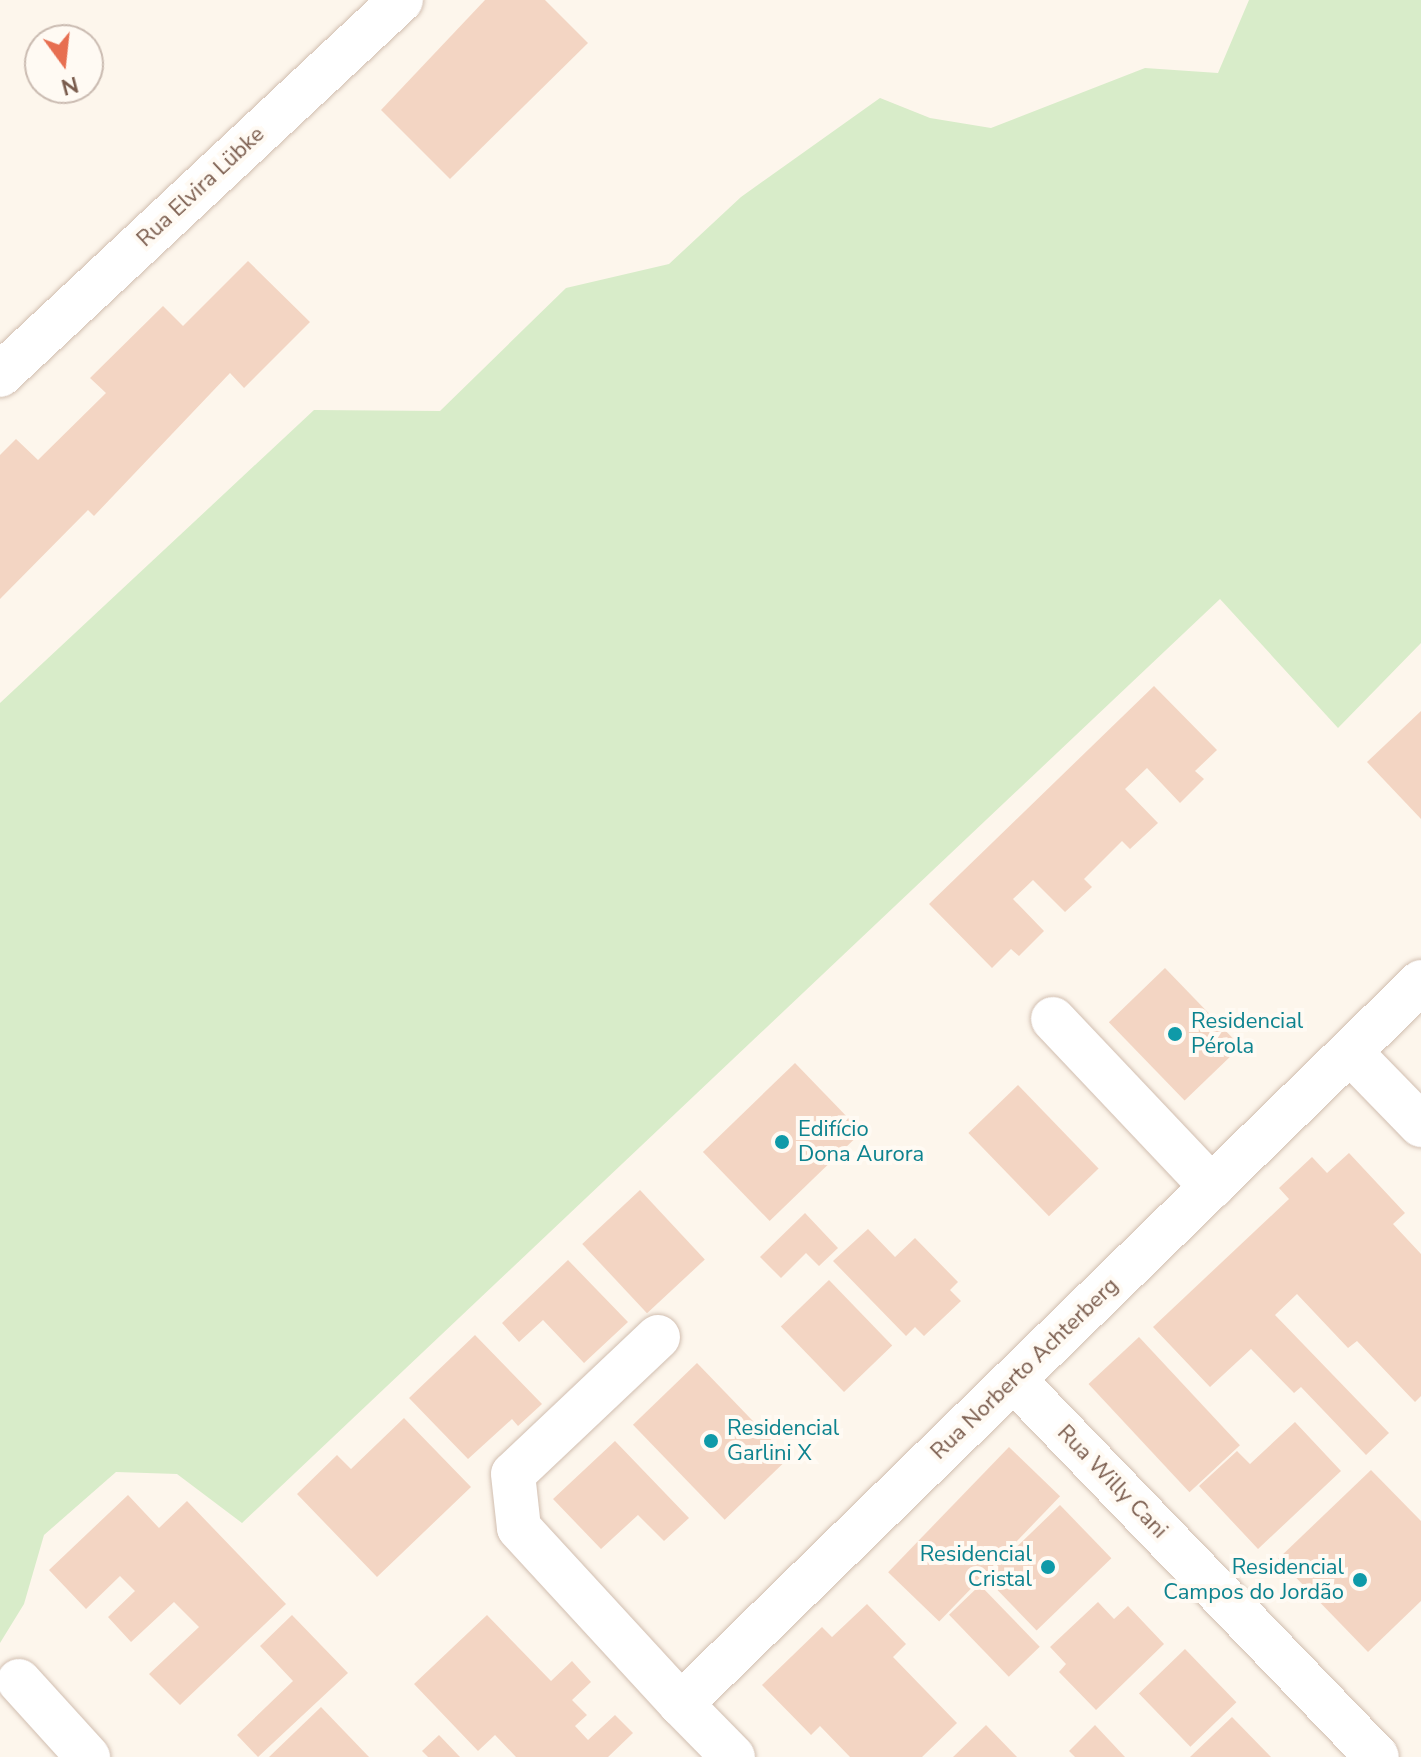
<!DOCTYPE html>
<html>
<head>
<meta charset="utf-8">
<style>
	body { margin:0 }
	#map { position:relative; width:1421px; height:1757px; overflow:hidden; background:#fdf6ec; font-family:"Nunito Sans",sans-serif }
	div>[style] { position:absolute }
	.green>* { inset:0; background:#d8ecc9 }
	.building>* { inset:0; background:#f3d5c3; transform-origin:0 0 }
	.roads { filter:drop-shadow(0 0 2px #d1beb0) drop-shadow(0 0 2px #d1beb0) }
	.minor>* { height:44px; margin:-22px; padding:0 22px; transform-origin:22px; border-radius:22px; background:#fff }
	.dots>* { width:22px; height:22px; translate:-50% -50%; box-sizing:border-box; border:4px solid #fffaf3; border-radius:50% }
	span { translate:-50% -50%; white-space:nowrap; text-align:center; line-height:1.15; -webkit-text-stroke:8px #fffaf3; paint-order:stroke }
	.street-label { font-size:22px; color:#7a5c4d }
	.culture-label { font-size:22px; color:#0d838f }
	.left { translate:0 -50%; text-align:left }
	.right { translate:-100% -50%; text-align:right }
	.north { position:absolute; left:24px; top:24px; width:80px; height:80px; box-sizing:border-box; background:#fffaf3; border:2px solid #cabbb1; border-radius:50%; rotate:165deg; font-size:22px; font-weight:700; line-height:32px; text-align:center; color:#7a5c4d }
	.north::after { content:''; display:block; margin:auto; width:28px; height:36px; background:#e76f51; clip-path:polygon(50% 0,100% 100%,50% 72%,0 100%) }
</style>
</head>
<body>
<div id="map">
	<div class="green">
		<div style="clip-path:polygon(1249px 0,1421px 0,1421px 643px,1338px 728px,1220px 599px,242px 1523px,177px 1474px,116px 1472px,44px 1535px,24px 1604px,0 1643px,0 703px,314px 410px,440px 411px,566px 288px,669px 264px,741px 197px,880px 98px,930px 118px,991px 128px,1145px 68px,1218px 73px)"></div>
	</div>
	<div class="building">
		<div style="clip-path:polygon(485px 0,545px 0,588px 43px,450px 179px,381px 110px)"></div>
		<div style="clip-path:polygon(248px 261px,310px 322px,244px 388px,230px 373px,94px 516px,88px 510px,0 599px,0 455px,16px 439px,38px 460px,106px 393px,90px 378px,163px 306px,183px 326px)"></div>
		<div style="clip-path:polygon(1154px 686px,1217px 750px,1195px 771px,1204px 779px,1180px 803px,1147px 768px,1125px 789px,1158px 823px,1130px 849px,1122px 841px,1084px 879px,1092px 887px,1065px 912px,1033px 880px,1013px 899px,1044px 931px,1019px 956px,1011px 949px,992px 968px,929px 904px)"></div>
		<div style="clip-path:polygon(1421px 711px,1421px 819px,1367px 762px)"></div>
		<div style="left:1165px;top:968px;width:109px;height:78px;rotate:46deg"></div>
		<div style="left:795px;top:1063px;width:96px;height:128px;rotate:46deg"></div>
		<div style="left:1018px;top:1085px;width:116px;height:69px;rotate:46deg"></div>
		<div style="clip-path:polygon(1349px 1153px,1405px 1213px,1393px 1224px,1421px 1254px,1421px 1396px,1415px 1402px,1357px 1341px,1348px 1348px,1297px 1294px,1275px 1315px,1389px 1433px,1366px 1455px,1301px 1387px,1294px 1393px,1251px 1349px,1210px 1387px,1153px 1327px,1289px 1199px,1279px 1188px,1312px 1157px,1327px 1173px)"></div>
		<div style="left:640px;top:1190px;width:95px;height:79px;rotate:47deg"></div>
		<div style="clip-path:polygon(805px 1213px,838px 1248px,819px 1266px,806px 1253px,781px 1278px,760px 1257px)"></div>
		<div style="clip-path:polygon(868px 1229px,895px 1257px,915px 1238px,958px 1282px,950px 1290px,961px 1301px,924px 1336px,915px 1327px,906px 1336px,833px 1261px)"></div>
		<div style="clip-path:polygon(568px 1260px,628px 1322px,584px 1363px,543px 1320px,519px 1342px,502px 1323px)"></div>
		<div style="left:829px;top:1280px;width:91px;height:67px;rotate:46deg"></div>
		<div style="clip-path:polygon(475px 1335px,542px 1404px,518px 1426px,512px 1419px,468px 1459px,409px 1398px)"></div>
		<div style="left:1139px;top:1337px;width:148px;height:69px;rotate:47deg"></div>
		<div style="left:697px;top:1363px;width:132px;height:89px;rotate:46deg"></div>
		<div style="clip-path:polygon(404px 1418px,471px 1487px,377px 1577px,297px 1494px,337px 1455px,351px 1469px)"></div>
		<div style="clip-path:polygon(1295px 1422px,1341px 1471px,1258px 1549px,1199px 1486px,1237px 1451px,1250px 1464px)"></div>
		<div style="clip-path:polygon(615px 1441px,689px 1518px,664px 1541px,638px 1515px,601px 1549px,553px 1499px)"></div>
		<div style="left:1009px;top:1447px;width:71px;height:174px;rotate:44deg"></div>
		<div style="clip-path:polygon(1371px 1470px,1421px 1521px,1421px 1601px,1368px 1652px,1278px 1559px)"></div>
		<div style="clip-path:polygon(128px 1495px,159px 1528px,187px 1501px,286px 1604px,180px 1705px,149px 1674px,199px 1627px,174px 1602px,131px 1642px,108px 1617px,135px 1591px,120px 1576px,86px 1609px,49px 1570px)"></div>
		<div style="left:1060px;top:1505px;width:74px;height:104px;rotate:46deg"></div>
		<div style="left:980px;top:1585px;width:86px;height:43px;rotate:46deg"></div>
		<div style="clip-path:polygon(1098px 1602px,1114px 1619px,1128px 1606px,1164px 1644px,1096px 1710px,1059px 1672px,1066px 1664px,1050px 1647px)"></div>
		<div style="clip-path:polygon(867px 1604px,906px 1644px,893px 1657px,957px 1723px,922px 1757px,850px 1757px,820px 1726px,811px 1735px,762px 1685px,822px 1627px,832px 1637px)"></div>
		<div style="clip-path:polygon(292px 1615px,348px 1673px,258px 1757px,237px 1735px,293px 1681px,260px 1646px)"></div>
		<div style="clip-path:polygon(487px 1615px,551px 1681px,572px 1661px,591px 1682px,572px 1700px,587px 1715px,575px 1726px,588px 1740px,615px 1715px,633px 1733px,608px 1757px,516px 1757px,495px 1735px,478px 1751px,414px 1684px)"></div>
		<div style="left:1185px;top:1649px;width:74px;height:64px;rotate:46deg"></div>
		<div style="clip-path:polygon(321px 1707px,369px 1757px,269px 1757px)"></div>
		<div style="clip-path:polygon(1232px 1717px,1271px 1757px,1190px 1757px)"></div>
		<div style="clip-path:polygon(986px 1725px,1017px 1757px,953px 1757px)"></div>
		<div style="clip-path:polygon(1095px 1725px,1125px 1757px,1075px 1757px,1069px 1751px)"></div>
		<div style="clip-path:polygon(439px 1735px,460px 1757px,428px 1757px,422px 1751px)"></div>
	</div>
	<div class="roads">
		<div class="minor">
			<div style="left:0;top:375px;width:549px;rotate:-43.08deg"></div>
			<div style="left:1053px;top:1019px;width:231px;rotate:46.6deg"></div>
			<div style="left:1350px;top:1052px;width:102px;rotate:45.8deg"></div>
			<div style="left:658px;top:1337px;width:199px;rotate:136.6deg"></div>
			<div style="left:513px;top:1474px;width:54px;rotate:83.7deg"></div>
			<div style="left:519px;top:1528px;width:239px;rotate:47.4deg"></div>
			<div style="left:1014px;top:1380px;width:523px;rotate:46.08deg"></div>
			<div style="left:19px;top:1681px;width:103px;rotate:47.8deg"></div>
			<div style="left:733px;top:1757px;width:74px;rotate:-134.5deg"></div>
			<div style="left:681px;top:1704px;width:1034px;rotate:-44.29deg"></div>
		</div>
	</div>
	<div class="dots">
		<div style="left:1175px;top:1034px;background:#0f9aa8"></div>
		<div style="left:782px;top:1142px;background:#0f9aa8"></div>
		<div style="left:711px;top:1441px;background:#0f9aa8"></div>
		<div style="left:1048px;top:1567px;background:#0f9aa8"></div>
		<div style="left:1360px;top:1580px;background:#0f9aa8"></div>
	</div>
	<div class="street-label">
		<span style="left:201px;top:187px;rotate:-43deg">Rua Elvira Lübke</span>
		<span style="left:1025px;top:1369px;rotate:-44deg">Rua Norberto Achterberg</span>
		<span style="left:1112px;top:1482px;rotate:46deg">Rua Willy Cani</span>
	</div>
	<div class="culture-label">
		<span class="left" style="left:1191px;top:1034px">Residencial<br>Pérola</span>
		<span class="left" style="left:798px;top:1142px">Edifício<br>Dona Aurora</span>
		<span class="left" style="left:727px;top:1441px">Residencial<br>Garlini X</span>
		<span class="right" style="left:1032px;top:1567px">Residencial<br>Cristal</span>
		<span class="right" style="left:1344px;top:1580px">Residencial<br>Campos do Jordão</span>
	</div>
	<div class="north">N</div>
</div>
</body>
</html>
